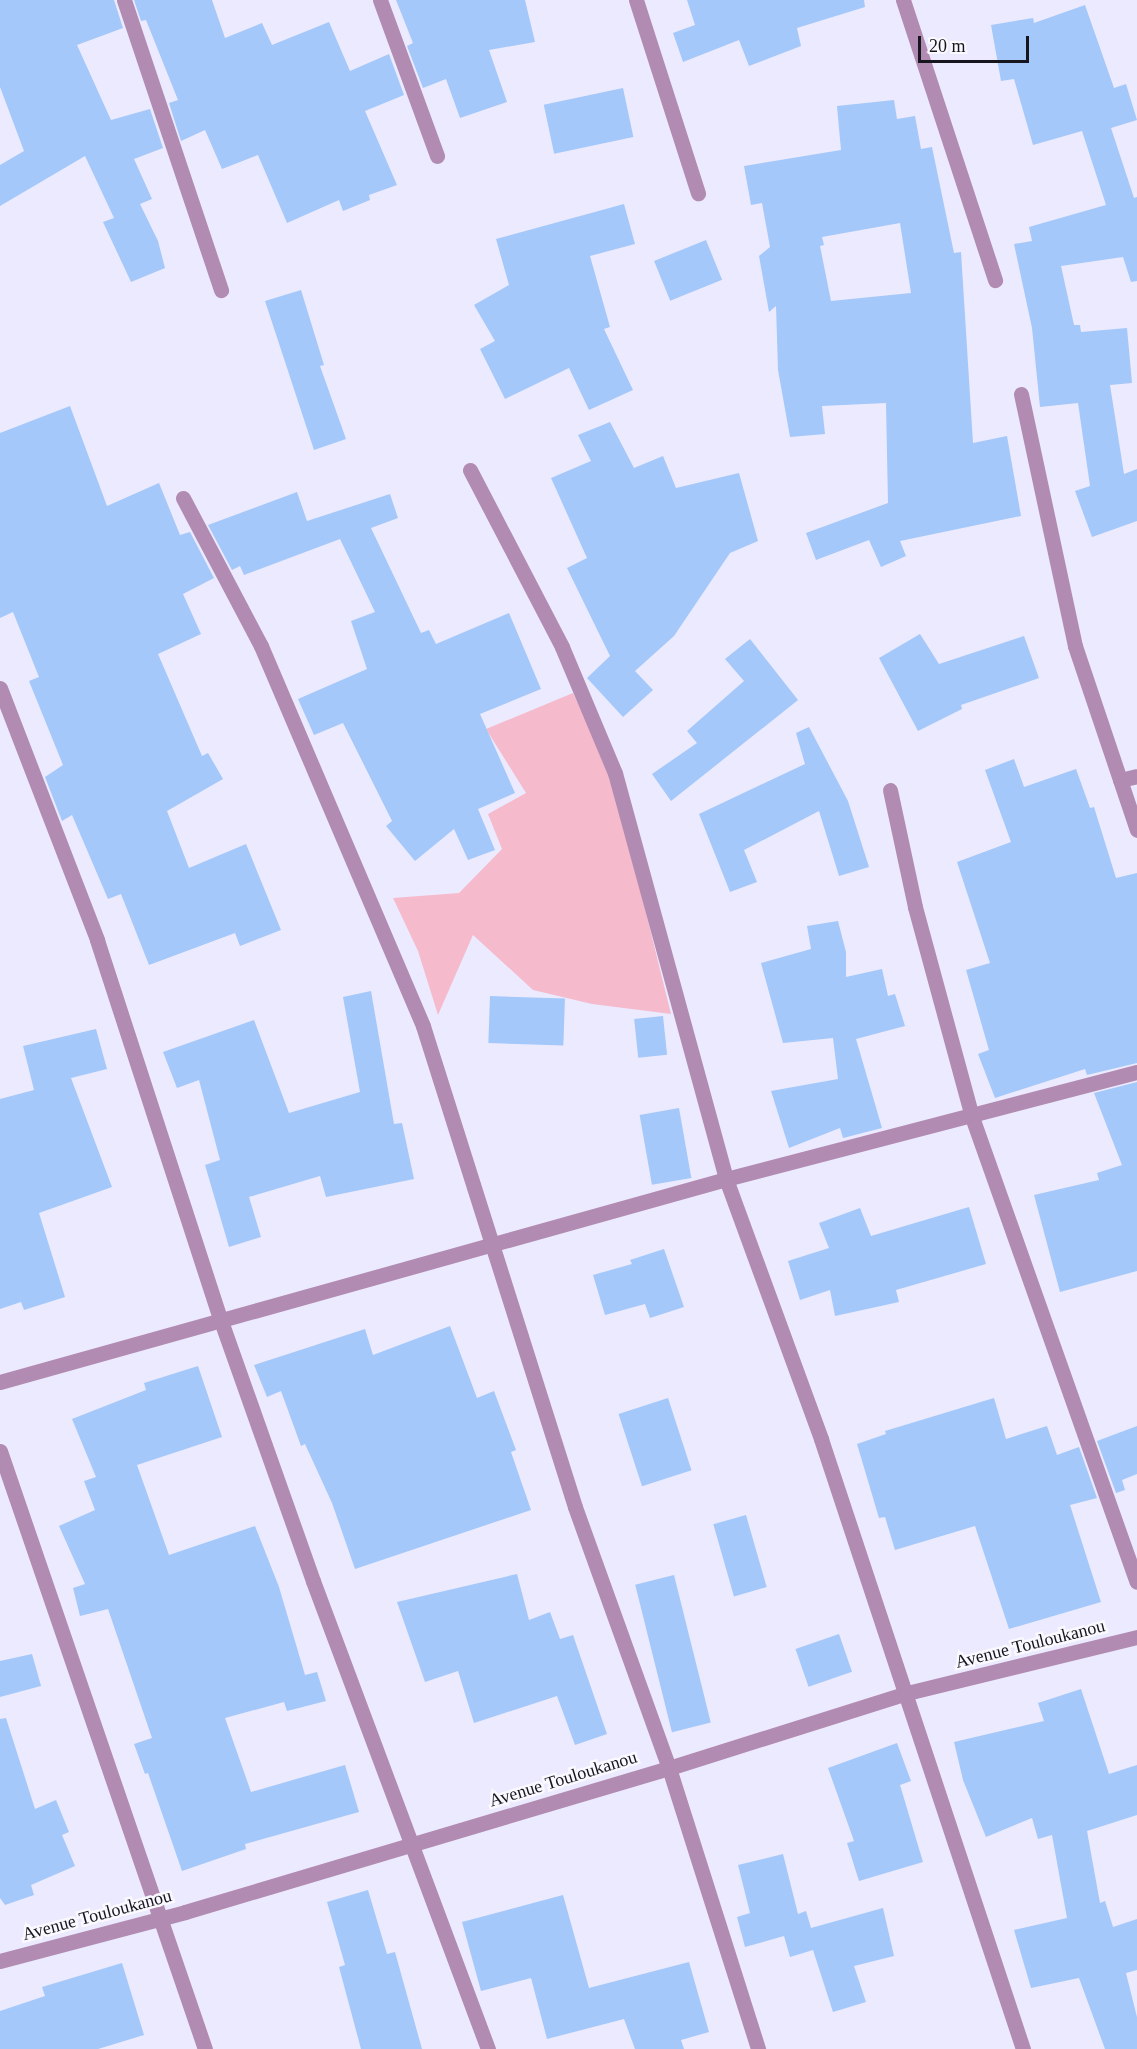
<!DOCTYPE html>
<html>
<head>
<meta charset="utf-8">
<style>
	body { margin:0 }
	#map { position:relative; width:1137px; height:2049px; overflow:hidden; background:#eceaff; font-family:"Times New Roman",serif }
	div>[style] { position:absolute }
	.green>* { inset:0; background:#f5bbcc }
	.building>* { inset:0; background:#a4c8f9; transform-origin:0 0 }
	.minor>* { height:15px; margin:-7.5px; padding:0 7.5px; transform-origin:7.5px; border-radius:7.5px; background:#b28bb3 }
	span { translate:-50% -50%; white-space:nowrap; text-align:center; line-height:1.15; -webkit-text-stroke:5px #faf9ff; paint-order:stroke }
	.street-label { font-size:18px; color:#17161e }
	.scale { position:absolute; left:918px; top:36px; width:111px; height:27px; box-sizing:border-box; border:3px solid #17161e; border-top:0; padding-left:8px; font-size:18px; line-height:21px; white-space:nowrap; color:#17161e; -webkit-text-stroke:4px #faf9ff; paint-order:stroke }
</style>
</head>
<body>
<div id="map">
	<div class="green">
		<div style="clip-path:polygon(573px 693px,612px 775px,671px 1014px,592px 1004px,533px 990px,473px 935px,438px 1015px,418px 951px,393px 898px,459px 893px,502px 849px,488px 814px,526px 793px,486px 729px)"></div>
	</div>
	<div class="building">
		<div style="clip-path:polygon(0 0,114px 0,123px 28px,77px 45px,111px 120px,150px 109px,163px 148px,134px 159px,152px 199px,140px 204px,158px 241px,165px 268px,131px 282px,103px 222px,114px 218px,85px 156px,0 206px,0 165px,24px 151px,0 87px)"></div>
		<div style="clip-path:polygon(134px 0,212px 0,225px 38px,262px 23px,272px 45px,329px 22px,350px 71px,389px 54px,404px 95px,365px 111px,397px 185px,369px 195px,370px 200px,343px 211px,339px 200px,287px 223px,258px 155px,222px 169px,205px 130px,181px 141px,169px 103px,178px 100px,146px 20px,141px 21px)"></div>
		<div style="clip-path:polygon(396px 0,525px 0,535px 42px,489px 50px,507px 102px,460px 118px,446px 79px,423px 88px,407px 46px,413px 43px)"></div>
		<div style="clip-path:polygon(687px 0,864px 0,865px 7px,797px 28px,801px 46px,749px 66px,739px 40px,683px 62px,673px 33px,695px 25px)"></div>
		<div style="clip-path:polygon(1085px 5px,1114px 88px,1126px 84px,1137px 120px,1111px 128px,1134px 198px,1137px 197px,1137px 281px,1131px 282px,1123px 257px,1061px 266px,1074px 325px,1080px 325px,1081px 332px,1127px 328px,1132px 383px,1110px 385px,1124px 474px,1137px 469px,1137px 521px,1092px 537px,1075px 491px,1090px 486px,1078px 403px,1040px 407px,1032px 328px,1014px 244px,1032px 241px,1029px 227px,1106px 205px,1082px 131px,1033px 145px,1014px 79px,1001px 81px,991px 25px,1033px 18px,1034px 23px)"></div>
		<div style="left:623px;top:88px;width:50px;height:81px;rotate:78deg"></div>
		<div style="clip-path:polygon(evenodd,894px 100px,897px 119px,915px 116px,921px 149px,932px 147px,954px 253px,961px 252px,973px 443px,1007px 436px,1021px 516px,900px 541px,906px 556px,881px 567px,869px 540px,816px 560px,806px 533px,888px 503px,886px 403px,822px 406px,825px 434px,790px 437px,778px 370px,776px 306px,769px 312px,759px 256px,770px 247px,762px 203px,751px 205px,744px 166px,841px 150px,837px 106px,894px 100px,900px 223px,911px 293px,831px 301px,820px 246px,824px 245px,822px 237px,900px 223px)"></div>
		<div style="clip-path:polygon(624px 204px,635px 244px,590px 256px,610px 327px,604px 329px,633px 390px,589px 410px,569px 368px,505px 399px,480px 349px,495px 341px,474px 305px,509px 285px,496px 239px)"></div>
		<div style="left:706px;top:240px;width:43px;height:56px;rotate:68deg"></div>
		<div style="clip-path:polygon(301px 290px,324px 365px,320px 366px,346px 439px,314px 450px,265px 301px)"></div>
		<div style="clip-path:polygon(70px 406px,107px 506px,159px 483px,180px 535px,190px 532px,214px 578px,183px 594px,201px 634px,158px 654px,202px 756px,208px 753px,223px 779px,167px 811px,189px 868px,246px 844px,281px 930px,240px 946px,235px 933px,149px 965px,121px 894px,108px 899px,72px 815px,62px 821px,45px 777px,63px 765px,29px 681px,39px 677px,13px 612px,0 618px,0 433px)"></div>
		<div style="clip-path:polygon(610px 422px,634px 468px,663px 456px,676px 488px,739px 473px,758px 541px,730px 553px,674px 636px,635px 671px,653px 690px,623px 717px,587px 678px,610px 656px,567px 568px,587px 558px,551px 478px,591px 461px,578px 435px)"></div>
		<div style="clip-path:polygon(297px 492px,307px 521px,390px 494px,398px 518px,371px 528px,421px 633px,429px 630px,436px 644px,509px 613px,541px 689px,480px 714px,515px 793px,478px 809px,495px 850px,468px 860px,454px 829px,415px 861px,386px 826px,392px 821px,343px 723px,314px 735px,298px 699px,367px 669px,351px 621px,375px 612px,340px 539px,244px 575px,240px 566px,232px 570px,208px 525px)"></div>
		<div style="clip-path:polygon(920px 634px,939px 664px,1024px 636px,1039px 678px,961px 705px,962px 709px,918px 731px,879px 658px)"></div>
		<div style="clip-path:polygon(750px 639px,798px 700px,671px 801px,652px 774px,697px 743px,687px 731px,744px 681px,725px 659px)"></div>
		<div style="clip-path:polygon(809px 727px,848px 801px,869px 867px,839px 876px,819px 811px,744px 850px,757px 882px,730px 892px,699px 814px,805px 764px,796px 733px)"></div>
		<div style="clip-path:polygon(1014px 759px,1024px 787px,1076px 769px,1090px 808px,1094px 807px,1116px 878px,1137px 873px,1137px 1063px,1087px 1075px,1085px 1069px,995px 1098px,978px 1054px,989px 1050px,966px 970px,990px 963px,957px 862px,1011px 842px,985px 770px)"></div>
		<div style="clip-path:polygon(838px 921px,846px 952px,846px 977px,882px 969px,888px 996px,895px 994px,905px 1026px,856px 1039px,882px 1128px,843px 1138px,840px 1128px,789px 1148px,771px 1091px,838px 1079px,833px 1038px,783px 1043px,761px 963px,811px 949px,807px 926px)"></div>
		<div style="clip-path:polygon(371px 991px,394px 1124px,402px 1123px,414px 1179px,326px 1197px,320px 1176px,249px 1197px,261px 1237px,229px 1247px,205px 1165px,220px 1160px,199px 1080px,177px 1088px,163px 1052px,254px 1020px,289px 1113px,360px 1092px,343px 997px)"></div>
		<div style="left:490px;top:996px;width:75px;height:47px;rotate:2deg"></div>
		<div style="left:663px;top:1016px;width:39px;height:29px;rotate:84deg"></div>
		<div style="clip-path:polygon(96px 1029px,107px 1069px,71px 1078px,112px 1187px,39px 1213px,65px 1297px,24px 1310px,21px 1302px,0 1309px,0 1099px,34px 1090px,23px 1046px)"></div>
		<div style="clip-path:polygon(1137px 1082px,1137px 1271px,1060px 1292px,1034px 1195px,1099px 1180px,1097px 1173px,1122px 1165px,1094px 1093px)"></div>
		<div style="left:679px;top:1108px;width:71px;height:40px;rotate:80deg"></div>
		<div style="clip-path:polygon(969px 1207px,986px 1264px,896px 1290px,899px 1302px,835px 1316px,830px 1290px,800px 1300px,788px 1261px,829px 1248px,819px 1223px,860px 1208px,871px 1236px)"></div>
		<div style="clip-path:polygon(664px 1249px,684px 1307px,650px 1318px,645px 1304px,605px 1315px,593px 1275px,632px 1264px,630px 1260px)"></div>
		<div style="clip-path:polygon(450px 1326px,477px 1398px,494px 1391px,516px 1450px,511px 1452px,531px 1510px,355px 1569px,332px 1503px,305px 1444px,301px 1446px,281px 1391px,267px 1397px,254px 1365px,365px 1329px,373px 1355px)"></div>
		<div style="clip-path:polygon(198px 1366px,222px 1437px,137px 1465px,169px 1555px,255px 1526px,279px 1587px,305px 1675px,317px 1672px,326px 1701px,287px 1711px,284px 1702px,225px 1718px,251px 1792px,345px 1765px,359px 1812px,245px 1844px,246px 1849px,182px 1871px,148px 1773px,145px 1774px,134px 1744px,152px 1738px,108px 1609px,80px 1616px,73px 1588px,85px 1584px,59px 1526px,95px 1510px,84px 1481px,96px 1477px,72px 1419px,146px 1390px,144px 1383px)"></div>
		<div style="left:668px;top:1398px;width:76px;height:52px;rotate:72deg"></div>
		<div style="clip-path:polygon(994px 1398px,1006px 1439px,1047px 1426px,1057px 1455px,1079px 1447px,1097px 1498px,1070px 1505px,1101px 1602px,1009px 1629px,975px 1526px,895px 1550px,885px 1517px,879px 1518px,857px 1444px,886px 1434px,885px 1431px)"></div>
		<div style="clip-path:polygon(1137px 1426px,1137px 1474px,1122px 1480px,1125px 1490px,1116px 1493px,1097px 1441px)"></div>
		<div style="left:746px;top:1515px;width:75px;height:34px;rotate:74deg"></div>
		<div style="clip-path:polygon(517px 1574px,529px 1620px,550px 1612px,560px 1639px,573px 1635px,607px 1734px,575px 1745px,557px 1696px,474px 1723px,458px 1671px,425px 1682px,397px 1602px)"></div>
		<div style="left:674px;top:1575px;width:152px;height:40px;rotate:76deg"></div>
		<div style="left:839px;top:1634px;width:40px;height:46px;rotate:71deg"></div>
		<div style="clip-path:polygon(32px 1654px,41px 1686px,0 1697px,0 1661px)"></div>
		<div style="clip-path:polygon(1081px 1689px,1109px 1774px,1137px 1765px,1137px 1815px,1087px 1831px,1100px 1903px,1105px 1901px,1113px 1927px,1137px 1919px,1137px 1970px,1126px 1973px,1137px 2017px,1137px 2049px,1105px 2049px,1079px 1978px,1031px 1988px,1014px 1930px,1067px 1918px,1052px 1835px,1038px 1839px,1032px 1818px,986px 1837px,963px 1780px,954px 1742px,1044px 1721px,1038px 1703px)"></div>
		<div style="clip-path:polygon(6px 1718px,35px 1809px,56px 1800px,69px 1832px,62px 1835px,75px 1866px,31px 1885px,34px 1895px,5px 1905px,0 1898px,0 1719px)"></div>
		<div style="clip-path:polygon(897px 1743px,911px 1781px,900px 1785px,923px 1862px,859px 1881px,847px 1843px,854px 1841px,828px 1768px)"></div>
		<div style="clip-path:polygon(783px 1854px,798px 1914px,806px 1911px,811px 1928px,883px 1908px,894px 1956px,854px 1966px,866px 2002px,833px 2012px,813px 1950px,790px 1957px,784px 1936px,745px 1947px,737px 1917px,750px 1913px,738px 1865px)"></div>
		<div style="clip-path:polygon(368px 1890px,387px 1954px,395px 1952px,422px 2049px,361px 2049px,339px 1967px,345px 1965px,327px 1902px)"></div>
		<div style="clip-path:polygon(563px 1895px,589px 1988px,689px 1962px,709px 2032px,681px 2040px,684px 2049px,635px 2049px,624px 2019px,547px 2039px,531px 1978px,481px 1991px,462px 1922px)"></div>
		<div style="clip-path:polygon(122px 1963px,144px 2035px,98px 2049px,0 2049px,0 2011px,45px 1996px,42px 1987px)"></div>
	</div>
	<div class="minor">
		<div style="left:124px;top:0;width:306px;rotate:71.5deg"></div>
		<div style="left:380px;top:0;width:166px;rotate:69.9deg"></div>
		<div style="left:636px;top:0;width:203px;rotate:72.2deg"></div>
		<div style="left:903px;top:0;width:295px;rotate:71.8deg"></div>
		<div style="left:1021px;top:394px;width:258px;rotate:77.9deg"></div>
		<div style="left:1075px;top:646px;width:194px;rotate:71.4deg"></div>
		<div style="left:470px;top:470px;width:199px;rotate:62.5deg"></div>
		<div style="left:562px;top:647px;width:137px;rotate:67.2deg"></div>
		<div style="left:615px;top:773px;width:421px;rotate:74.7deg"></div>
		<div style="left:726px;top:1179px;width:277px;rotate:69.9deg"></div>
		<div style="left:821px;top:1439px;width:643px;rotate:71.68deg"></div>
		<div style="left:183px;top:498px;width:167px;rotate:62.2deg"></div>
		<div style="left:261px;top:646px;width:413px;rotate:66.9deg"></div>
		<div style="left:423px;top:1026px;width:504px;rotate:72.46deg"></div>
		<div style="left:575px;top:1507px;width:277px;rotate:70.2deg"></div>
		<div style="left:669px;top:1768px;width:295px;rotate:72.4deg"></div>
		<div style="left:0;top:688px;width:270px;rotate:68.9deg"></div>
		<div style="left:97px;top:940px;width:401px;rotate:72deg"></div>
		<div style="left:221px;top:1321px;width:276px;rotate:70.5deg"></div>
		<div style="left:313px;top:1581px;width:500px;rotate:69.5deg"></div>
		<div style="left:1120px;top:780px;width:17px;rotate:-13deg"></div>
		<div style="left:890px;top:790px;width:120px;rotate:77.9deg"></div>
		<div style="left:915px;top:907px;width:218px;rotate:74.8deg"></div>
		<div style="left:972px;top:1117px;width:493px;rotate:70.5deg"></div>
		<div style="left:0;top:1382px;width:754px;rotate:-15.62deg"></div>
		<div style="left:726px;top:1179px;width:425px;rotate:-14.6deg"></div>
		<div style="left:0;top:1451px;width:632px;rotate:71.08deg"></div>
		<div style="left:0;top:1961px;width:191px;rotate:-14.8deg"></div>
		<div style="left:185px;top:1912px;width:505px;rotate:-16.57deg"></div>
		<div style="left:669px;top:1768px;width:245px;rotate:-17.5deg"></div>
		<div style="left:903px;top:1694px;width:241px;rotate:-13.7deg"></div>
	</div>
	<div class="street-label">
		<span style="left:1030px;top:1644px;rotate:-14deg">Avenue Touloukanou</span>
		<span style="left:563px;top:1779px;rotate:-17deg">Avenue Touloukanou</span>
		<span style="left:97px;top:1915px;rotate:-15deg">Avenue Touloukanou</span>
	</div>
	<div class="scale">20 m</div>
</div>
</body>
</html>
